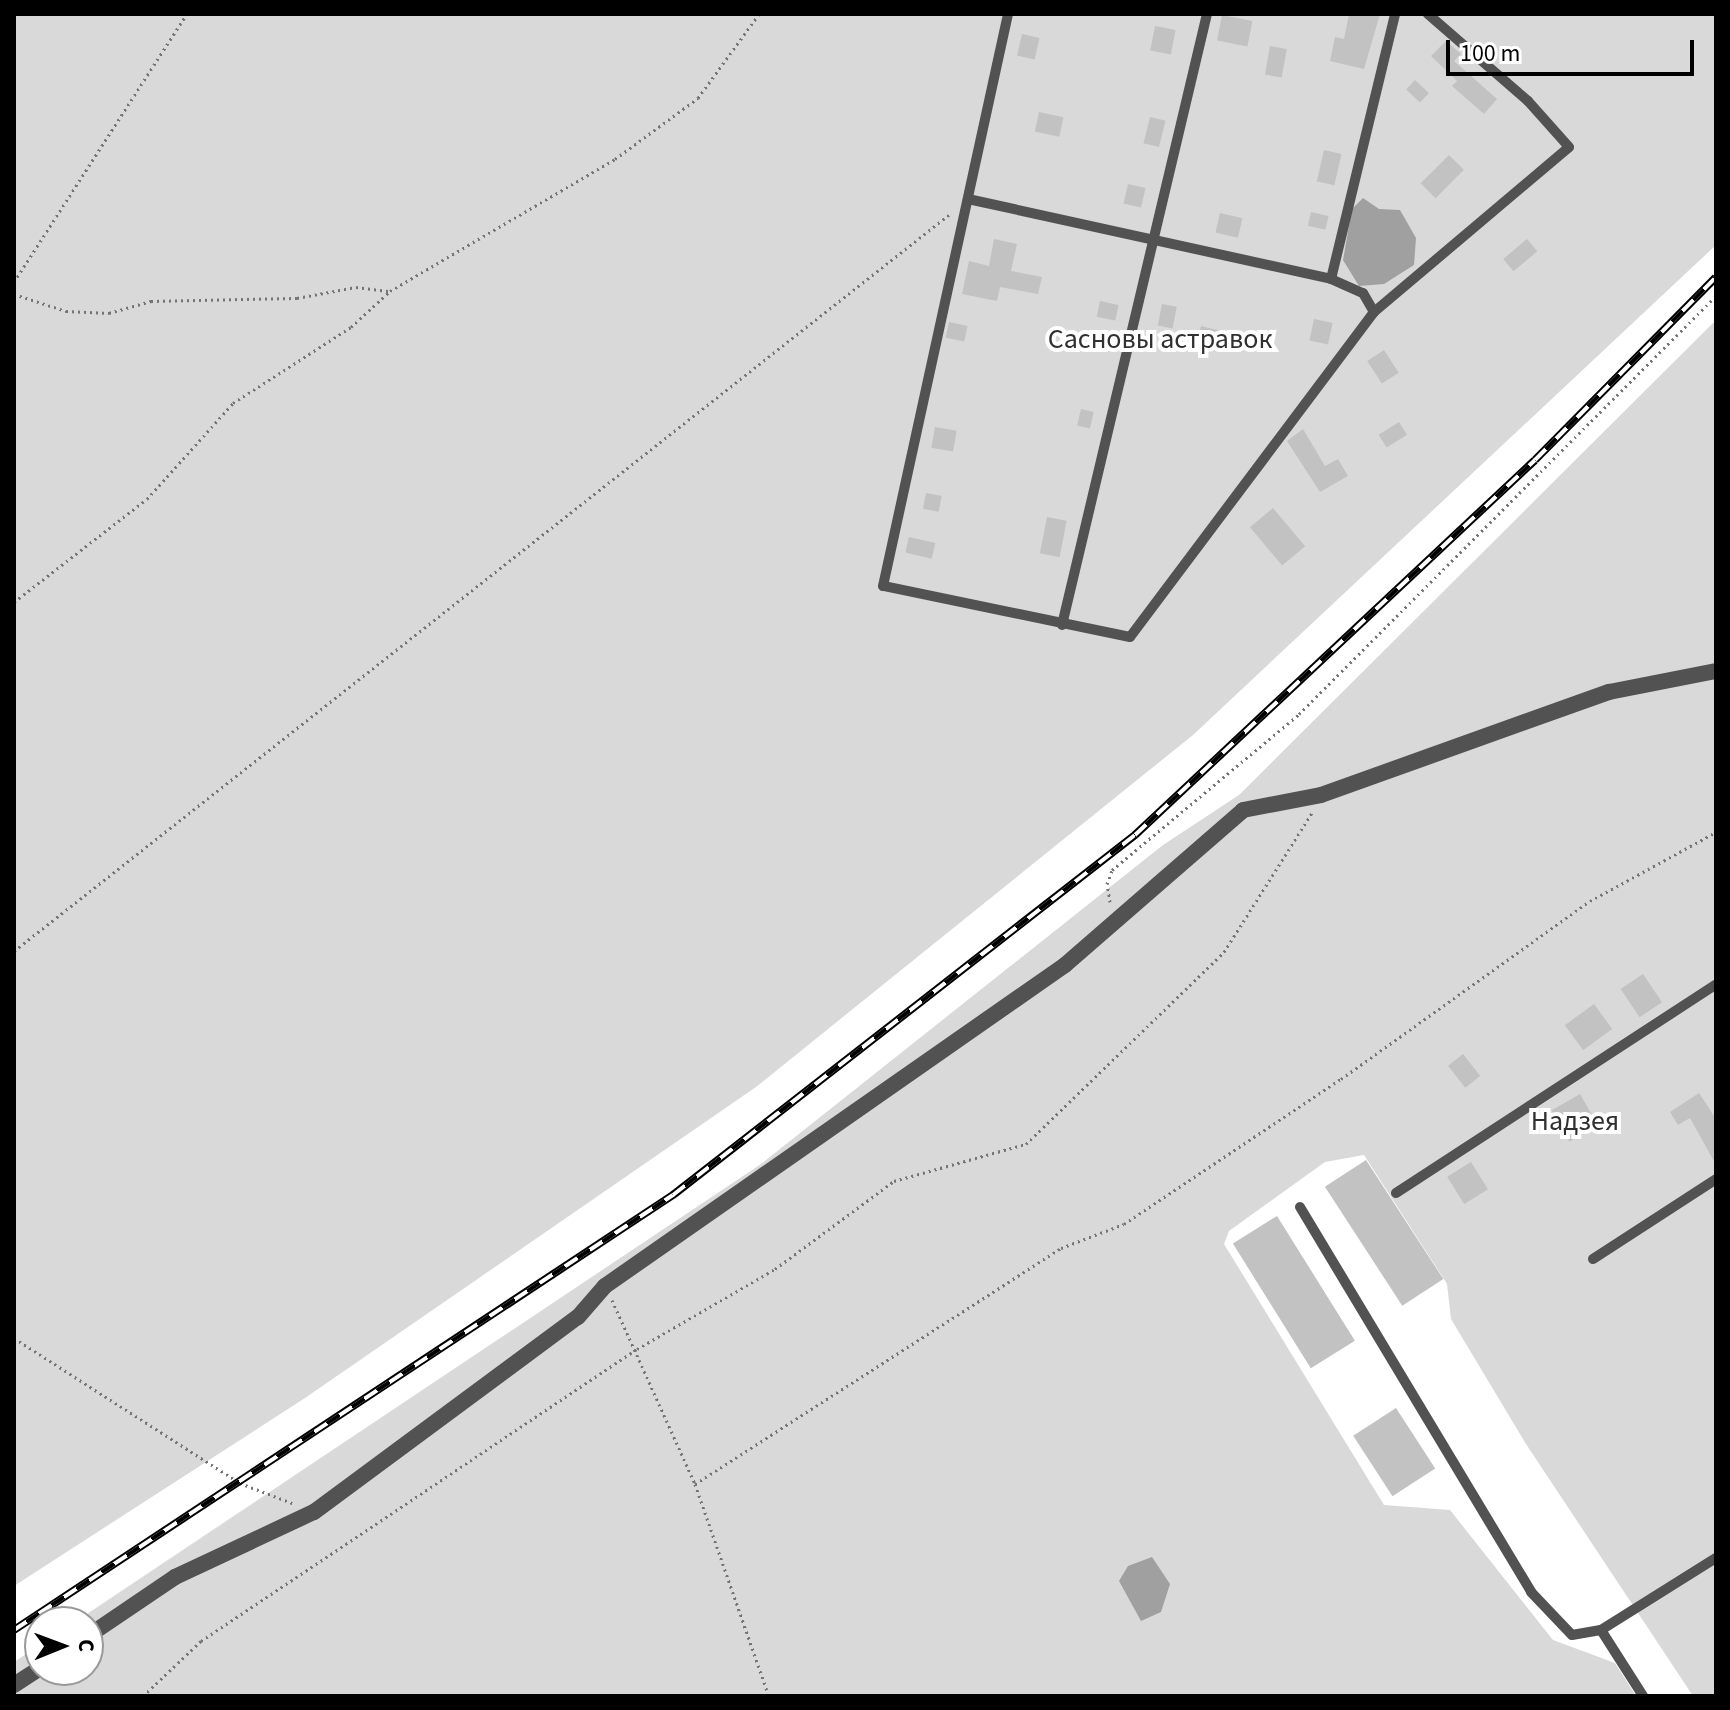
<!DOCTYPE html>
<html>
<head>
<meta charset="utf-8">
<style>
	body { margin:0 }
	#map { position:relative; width:1730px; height:1710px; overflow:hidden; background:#fff; font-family:"Source Sans 3",sans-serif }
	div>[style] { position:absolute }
	.green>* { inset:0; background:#d9d9d9 }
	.water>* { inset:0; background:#a0a0a0 }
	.building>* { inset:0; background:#c2c2c2; transform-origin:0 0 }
	.path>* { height:3px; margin-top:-1.5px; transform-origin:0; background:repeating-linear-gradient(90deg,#747474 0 2px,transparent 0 6px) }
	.service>* { height:10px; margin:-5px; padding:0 5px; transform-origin:5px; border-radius:5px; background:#525252 }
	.minor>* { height:16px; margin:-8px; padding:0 8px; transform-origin:8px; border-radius:8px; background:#525252 }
	.rail>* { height:8px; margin-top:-4px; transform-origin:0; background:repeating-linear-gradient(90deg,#fff 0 15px,#000 0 30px); box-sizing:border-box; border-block:2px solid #000 }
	span { translate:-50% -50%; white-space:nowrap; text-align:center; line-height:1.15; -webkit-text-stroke:8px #fff; paint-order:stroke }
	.park-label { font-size:28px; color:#303030 }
	.frame { position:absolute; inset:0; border:16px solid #000; pointer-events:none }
	.north { position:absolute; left:24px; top:1606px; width:80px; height:80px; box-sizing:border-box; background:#fff; border:2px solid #999; border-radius:50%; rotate:89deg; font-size:22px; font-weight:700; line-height:32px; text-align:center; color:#000 }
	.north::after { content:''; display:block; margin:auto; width:28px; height:36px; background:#000; clip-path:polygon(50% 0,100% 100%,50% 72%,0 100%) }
	.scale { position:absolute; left:1446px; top:40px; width:248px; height:36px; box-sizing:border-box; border:4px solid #000; border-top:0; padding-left:10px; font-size:24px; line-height:28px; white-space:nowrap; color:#000; -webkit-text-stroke:6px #fff; paint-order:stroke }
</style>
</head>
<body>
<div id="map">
	<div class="green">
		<div style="clip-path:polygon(14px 14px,1716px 14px,1716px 245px,1193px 735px,756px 1087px,305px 1398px,14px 1586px)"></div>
		<div style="clip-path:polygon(1716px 320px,1716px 1696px,1693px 1696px,1526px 1444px,1451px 1319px,1447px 1284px,1364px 1155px,1325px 1162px,1229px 1231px,1224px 1244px,1384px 1505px,1450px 1510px,1553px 1640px,1615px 1663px,1636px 1696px,14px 1696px,14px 1662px,40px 1645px,40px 1670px,88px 1670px,88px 1622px,75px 1622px,761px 1164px,1163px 845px,1239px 795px)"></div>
	</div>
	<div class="water">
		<div style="clip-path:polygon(1363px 198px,1379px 209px,1400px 210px,1416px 238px,1414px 265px,1384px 284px,1359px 286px,1343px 260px,1352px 209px)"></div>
		<div style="clip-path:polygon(1152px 1557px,1170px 1584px,1161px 1612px,1141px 1621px,1119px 1581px,1128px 1566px)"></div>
	</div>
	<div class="building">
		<div style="clip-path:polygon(1349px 14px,1380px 14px,1364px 69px,1330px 61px,1335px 37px,1344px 39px)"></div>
		<div style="left:1222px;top:15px;width:31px;height:26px;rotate:11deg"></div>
		<div style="left:1155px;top:26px;width:21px;height:25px;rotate:11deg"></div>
		<div style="left:1022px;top:34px;width:18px;height:22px;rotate:13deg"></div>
		<div style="clip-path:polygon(1446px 41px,1461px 54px,1454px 61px,1497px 99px,1484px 114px,1452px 86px,1457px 81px,1431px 56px)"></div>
		<div style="left:1270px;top:46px;width:17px;height:29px;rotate:10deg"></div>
		<div style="left:1415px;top:80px;width:19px;height:13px;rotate:43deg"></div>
		<div style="left:1039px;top:112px;width:25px;height:20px;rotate:12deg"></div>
		<div style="left:1150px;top:117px;width:16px;height:27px;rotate:14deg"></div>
		<div style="left:1324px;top:150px;width:18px;height:32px;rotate:13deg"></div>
		<div style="left:1449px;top:155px;width:21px;height:40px;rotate:45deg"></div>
		<div style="left:1128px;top:184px;width:18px;height:20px;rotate:13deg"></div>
		<div style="left:1311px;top:212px;width:18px;height:14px;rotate:13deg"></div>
		<div style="left:1220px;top:213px;width:23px;height:20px;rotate:13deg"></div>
		<div style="clip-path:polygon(994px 239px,1017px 244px,1011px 271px,1042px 277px,1038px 294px,1000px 287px,997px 301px,962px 294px,969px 261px,989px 266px)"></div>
		<div style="left:1527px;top:239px;width:16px;height:31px;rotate:50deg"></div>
		<div style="left:1100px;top:301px;width:19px;height:16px;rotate:12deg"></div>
		<div style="left:1162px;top:304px;width:15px;height:22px;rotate:11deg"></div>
		<div style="left:1314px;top:319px;width:19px;height:22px;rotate:12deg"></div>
		<div style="left:949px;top:322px;width:19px;height:16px;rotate:12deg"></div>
		<div style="left:1201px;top:326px;width:21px;height:19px;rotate:14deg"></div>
		<div style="left:1384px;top:350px;width:27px;height:20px;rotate:57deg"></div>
		<div style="left:1081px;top:409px;width:13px;height:17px;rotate:13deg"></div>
		<div style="left:1399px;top:422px;width:15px;height:24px;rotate:58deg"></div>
		<div style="left:935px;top:427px;width:22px;height:21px;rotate:10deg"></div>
		<div style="clip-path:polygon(1303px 429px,1325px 466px,1338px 459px,1348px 476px,1320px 492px,1287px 441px)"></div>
		<div style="left:926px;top:493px;width:16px;height:16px;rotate:11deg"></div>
		<div style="left:1273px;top:508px;width:50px;height:30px;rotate:50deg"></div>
		<div style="left:1047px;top:517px;width:20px;height:37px;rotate:11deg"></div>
		<div style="left:909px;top:537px;width:27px;height:16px;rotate:13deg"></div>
		<div style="left:1643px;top:974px;width:34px;height:27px;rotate:56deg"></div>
		<div style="left:1594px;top:1004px;width:31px;height:36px;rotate:54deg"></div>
		<div style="left:1463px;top:1054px;width:28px;height:19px;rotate:52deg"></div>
		<div style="clip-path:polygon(1699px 1093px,1716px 1119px,1716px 1165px,1690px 1118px,1678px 1125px,1670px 1112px)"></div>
		<div style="left:1580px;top:1094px;width:36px;height:33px;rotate:60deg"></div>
		<div style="left:1366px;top:1160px;width:142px;height:49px;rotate:57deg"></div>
		<div style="left:1471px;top:1162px;width:32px;height:28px;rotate:58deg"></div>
		<div style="left:1277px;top:1216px;width:147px;height:52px;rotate:58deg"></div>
		<div style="left:1396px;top:1408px;width:72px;height:51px;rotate:57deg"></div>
	</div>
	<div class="path">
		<div style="left:14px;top:282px;width:319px;rotate:-57.2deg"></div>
		<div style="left:14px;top:294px;width:55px;rotate:18.1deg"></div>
		<div style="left:66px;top:311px;width:43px;rotate:2.7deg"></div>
		<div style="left:109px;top:313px;width:44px;rotate:-15.9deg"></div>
		<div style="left:151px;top:301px;width:146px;rotate:-1.2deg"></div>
		<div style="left:297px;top:298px;width:60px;rotate:-10.6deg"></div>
		<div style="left:356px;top:287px;width:34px;rotate:7deg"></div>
		<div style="left:390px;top:291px;width:261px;rotate:-30.4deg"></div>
		<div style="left:615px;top:159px;width:103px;rotate:-36.3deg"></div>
		<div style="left:698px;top:98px;width:104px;rotate:-54deg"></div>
		<div style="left:14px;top:602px;width:168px;rotate:-37.8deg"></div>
		<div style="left:147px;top:499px;width:129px;rotate:-48.1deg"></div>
		<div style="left:233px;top:403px;width:140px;rotate:-32.8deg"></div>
		<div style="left:351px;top:327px;width:53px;rotate:-42.7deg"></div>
		<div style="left:1110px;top:902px;width:18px;rotate:-99deg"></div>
		<div style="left:1107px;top:884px;width:15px;rotate:-70deg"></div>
		<div style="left:1112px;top:870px;width:244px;rotate:-39.8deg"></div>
		<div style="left:1299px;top:714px;width:590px;rotate:-45.07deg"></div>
		<div style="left:14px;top:951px;width:1191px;rotate:-38.22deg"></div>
		<div style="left:612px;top:1300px;width:202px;rotate:65.7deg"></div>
		<div style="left:695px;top:1484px;width:435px;rotate:-32.8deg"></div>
		<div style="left:1061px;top:1248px;width:67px;rotate:-20.9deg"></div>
		<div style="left:1124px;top:1224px;width:261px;rotate:-33.8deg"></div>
		<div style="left:1341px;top:1079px;width:306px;rotate:-35.6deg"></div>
		<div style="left:1590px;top:901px;width:144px;rotate:-28.7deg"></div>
		<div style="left:14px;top:1338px;width:269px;rotate:32.7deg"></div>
		<div style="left:240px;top:1483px;width:56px;rotate:21deg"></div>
		<div style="left:695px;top:1484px;width:225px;rotate:70.8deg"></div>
		<div style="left:143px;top:1696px;width:80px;rotate:-43.5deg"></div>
		<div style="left:201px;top:1641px;width:525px;rotate:-33.81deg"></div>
		<div style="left:637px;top:1349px;width:160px;rotate:-30.1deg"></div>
		<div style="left:775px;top:1269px;width:148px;rotate:-36.5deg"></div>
		<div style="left:894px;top:1181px;width:137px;rotate:-15.7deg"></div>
		<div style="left:1026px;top:1144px;width:276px;rotate:-44.1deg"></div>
		<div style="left:1224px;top:952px;width:165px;rotate:-57.7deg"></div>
	</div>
	<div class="service">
		<div style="left:968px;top:199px;width:372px;rotate:12.4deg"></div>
		<div style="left:1331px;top:279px;width:35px;rotate:24deg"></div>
		<div style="left:1363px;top:293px;width:22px;rotate:60deg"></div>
		<div style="left:1374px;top:312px;width:406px;rotate:126.9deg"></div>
		<div style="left:1130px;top:637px;width:252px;rotate:-168.3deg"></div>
		<div style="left:883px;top:586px;width:585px;rotate:-77.67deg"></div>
		<div style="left:1331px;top:279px;width:273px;rotate:-76.4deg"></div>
		<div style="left:1374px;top:312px;width:255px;rotate:-40.2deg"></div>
		<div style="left:1569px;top:147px;width:62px;rotate:-131.7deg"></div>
		<div style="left:1528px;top:101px;width:133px;rotate:-139deg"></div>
		<div style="left:1062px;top:625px;width:628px;rotate:-76.65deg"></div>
		<div style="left:1396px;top:1193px;width:382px;rotate:-33.1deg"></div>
		<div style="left:1300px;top:1207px;width:449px;rotate:59deg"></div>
		<div style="left:1531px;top:1592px;width:59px;rotate:46.4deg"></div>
		<div style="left:1572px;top:1635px;width:29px;rotate:-10deg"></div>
		<div style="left:1601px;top:1630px;width:136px;rotate:-32.1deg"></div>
		<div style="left:1593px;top:1259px;width:147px;rotate:-33deg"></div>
		<div style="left:1601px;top:1630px;width:78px;rotate:57.5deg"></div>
	</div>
	<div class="minor">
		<div style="left:88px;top:1636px;width:105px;rotate:-34.1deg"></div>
		<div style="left:175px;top:1577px;width:153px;rotate:-25.1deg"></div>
		<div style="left:314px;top:1512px;width:328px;rotate:-36.5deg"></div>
		<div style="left:578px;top:1317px;width:41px;rotate:-48.9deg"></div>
		<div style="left:605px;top:1286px;width:561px;rotate:-34.91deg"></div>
		<div style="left:1065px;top:965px;width:236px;rotate:-41deg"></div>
		<div style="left:1243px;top:810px;width:79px;rotate:-10.9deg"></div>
		<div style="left:1321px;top:795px;width:306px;rotate:-19.7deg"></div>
		<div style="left:1609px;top:692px;width:109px;rotate:-11.1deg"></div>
		<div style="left:14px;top:1685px;width:31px;rotate:-33deg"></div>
	</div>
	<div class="rail">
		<div style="left:14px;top:1630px;width:790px;rotate:-33.43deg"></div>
		<div style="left:673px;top:1195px;width:586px;rotate:-37.93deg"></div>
		<div style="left:1135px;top:835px;width:548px;rotate:-43.15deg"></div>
		<div style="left:1535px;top:460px;width:257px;rotate:-45.3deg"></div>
	</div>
	<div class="park-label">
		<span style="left:1160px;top:339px">Сасновы астравок</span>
		<span style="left:1575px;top:1121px">Надзея</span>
	</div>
	<div class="frame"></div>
	<div class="north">С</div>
	<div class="scale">100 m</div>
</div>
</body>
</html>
